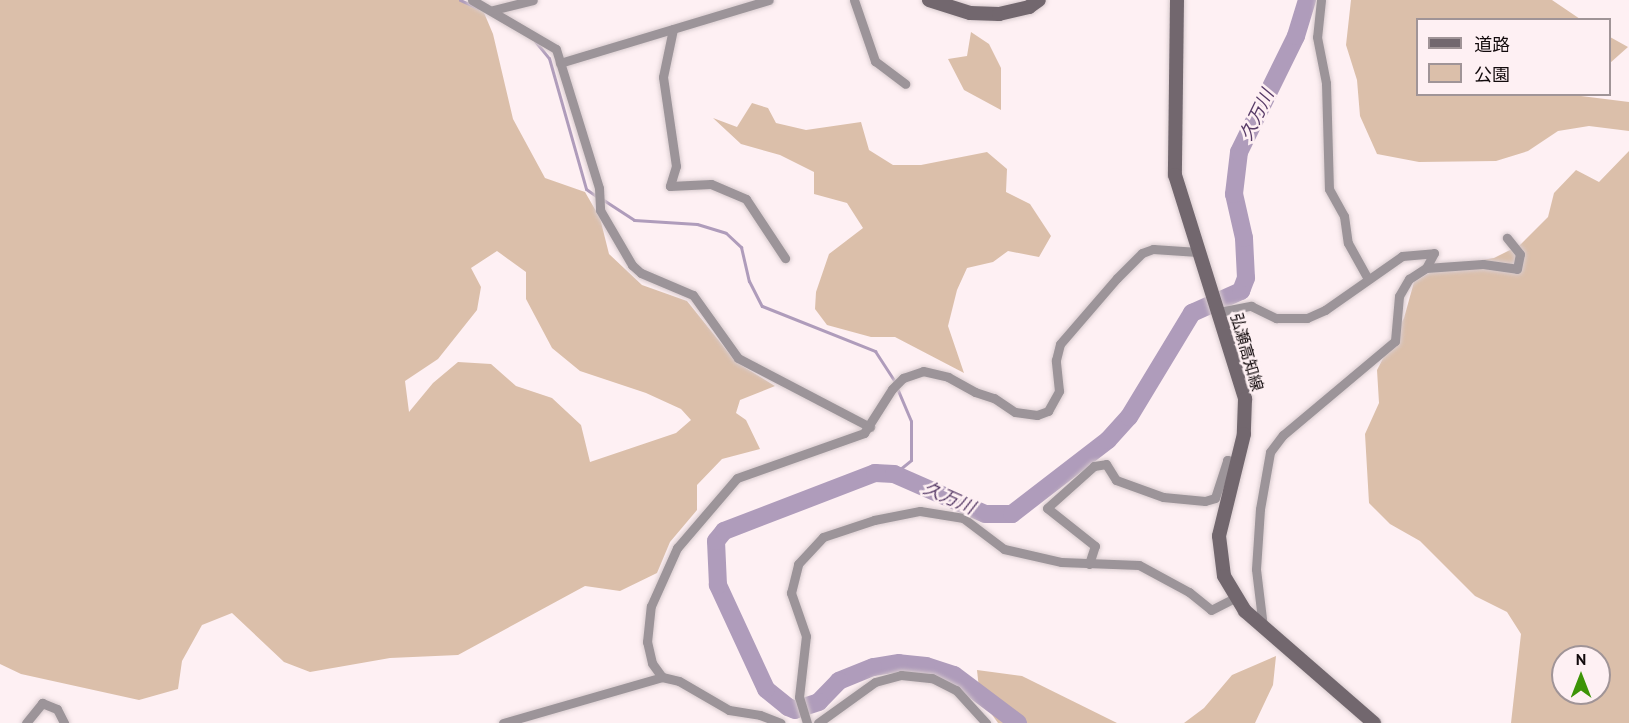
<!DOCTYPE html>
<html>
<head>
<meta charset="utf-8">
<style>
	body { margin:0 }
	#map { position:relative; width:1629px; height:723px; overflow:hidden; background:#fef0f3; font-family:"PT Sans","Noto Sans JP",sans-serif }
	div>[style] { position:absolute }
	.green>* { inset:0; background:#dbbfaa }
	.stream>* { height:3px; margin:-1.5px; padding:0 1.5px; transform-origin:1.5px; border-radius:1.5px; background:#af9cbb }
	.river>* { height:18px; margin:-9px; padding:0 9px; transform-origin:9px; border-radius:9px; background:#af9cbb }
	.roads { filter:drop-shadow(0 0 2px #d8cbce) drop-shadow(0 0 2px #d8cbce) }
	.street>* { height:9px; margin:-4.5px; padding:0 4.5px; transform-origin:4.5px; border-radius:4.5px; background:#9c9499 }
	.secondary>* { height:14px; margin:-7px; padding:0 7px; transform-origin:7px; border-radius:7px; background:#72676e }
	span { translate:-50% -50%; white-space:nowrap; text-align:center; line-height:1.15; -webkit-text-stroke:5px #fef0f3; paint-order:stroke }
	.street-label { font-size:16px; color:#120a0c }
	.water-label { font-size:18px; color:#573b67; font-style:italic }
	.legend { position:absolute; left:1416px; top:18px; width:195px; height:78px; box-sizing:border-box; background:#fef0f3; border:2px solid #a09497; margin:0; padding:8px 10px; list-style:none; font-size:18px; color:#120a0c }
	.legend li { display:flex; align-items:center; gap:12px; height:30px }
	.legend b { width:30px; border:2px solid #a09497 }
	.north { position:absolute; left:1551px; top:645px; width:60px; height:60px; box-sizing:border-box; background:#fef0f3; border:2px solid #a09497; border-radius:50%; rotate:0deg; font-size:16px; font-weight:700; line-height:24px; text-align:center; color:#120a0c }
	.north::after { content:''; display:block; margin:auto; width:21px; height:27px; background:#3d9407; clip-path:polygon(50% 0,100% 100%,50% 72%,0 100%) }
</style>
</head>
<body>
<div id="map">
	<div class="green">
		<div style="clip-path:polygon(evenodd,0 0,461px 0,482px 8px,493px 34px,513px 119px,545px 178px,585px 192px,600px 218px,609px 254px,642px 285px,687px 301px,736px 362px,775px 386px,740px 400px,736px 413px,746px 420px,760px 449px,722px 459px,697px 485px,697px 510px,670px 542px,657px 573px,620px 591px,585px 586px,458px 655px,390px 658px,310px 672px,284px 662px,232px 613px,202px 625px,182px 661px,178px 689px,139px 700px,21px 674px,0 664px,0 0,497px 251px,526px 272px,526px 299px,552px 348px,580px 371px,646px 393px,681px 409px,691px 420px,676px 433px,590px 462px,581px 425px,552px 398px,516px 386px,491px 364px,458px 362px,433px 383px,409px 412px,405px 381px,438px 359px,477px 310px,481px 287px,471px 268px,497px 251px)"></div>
		<div style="clip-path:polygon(1351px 0,1552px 0,1580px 19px,1418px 20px,1418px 94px,1565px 94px,1629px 102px,1629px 131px,1589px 126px,1558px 131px,1528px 151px,1496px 161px,1419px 162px,1377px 154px,1360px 116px,1357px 80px,1346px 45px)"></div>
		<div style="clip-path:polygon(971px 32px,989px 44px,1001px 68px,1001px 110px,964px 90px,948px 59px,967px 56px)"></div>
		<div style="clip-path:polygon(1610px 37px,1628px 47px,1610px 63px)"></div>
		<div style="clip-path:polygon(752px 103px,768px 108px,776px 123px,806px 130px,861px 122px,869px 150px,893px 165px,921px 165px,987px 152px,1007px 169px,1006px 192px,1030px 204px,1051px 236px,1039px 257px,1008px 251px,993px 262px,967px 268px,957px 290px,948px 326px,964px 373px,895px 337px,871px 337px,827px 325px,815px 309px,816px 292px,829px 254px,863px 228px,847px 203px,814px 194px,814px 172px,780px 155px,741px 144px,713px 118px,737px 127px)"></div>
		<div style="clip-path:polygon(evenodd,1629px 151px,1629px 723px,1511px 723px,1521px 634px,1507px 612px,1475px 596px,1420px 541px,1390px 524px,1369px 503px,1365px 434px,1379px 403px,1377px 370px,1404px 318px,1414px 282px,1439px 267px,1494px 258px,1520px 245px,1548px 217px,1554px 193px,1576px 170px,1599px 182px,1629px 151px,1563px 657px,1599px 657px,1599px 693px,1563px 693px,1563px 657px)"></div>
		<div style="clip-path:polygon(1276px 656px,1273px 685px,1255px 723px,1184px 723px,1204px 708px,1232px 675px)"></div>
		<div style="clip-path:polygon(977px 670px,1022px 676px,1117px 723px,998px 723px,980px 698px)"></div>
	</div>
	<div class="stream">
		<div style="left:460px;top:0;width:20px;rotate:24deg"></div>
		<div style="left:535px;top:41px;width:22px;rotate:51deg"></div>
		<div style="left:549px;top:58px;width:136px;rotate:74.2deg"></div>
		<div style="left:586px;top:189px;width:12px;rotate:35deg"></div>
		<div style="left:602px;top:199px;width:38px;rotate:33deg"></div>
		<div style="left:634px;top:220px;width:63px;rotate:3.6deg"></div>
		<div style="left:697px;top:224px;width:30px;rotate:17deg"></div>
		<div style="left:726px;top:233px;width:21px;rotate:43deg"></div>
		<div style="left:741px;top:247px;width:35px;rotate:77deg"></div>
		<div style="left:749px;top:281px;width:28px;rotate:63deg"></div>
		<div style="left:762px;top:306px;width:122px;rotate:21.7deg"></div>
		<div style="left:875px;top:351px;width:37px;rotate:57deg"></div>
		<div style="left:894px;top:474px;width:22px;rotate:-39deg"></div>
		<div style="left:911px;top:460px;width:39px;rotate:-90deg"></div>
		<div style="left:911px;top:421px;width:36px;rotate:-113deg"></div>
	</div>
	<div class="river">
		<div style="left:1018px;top:723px;width:80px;rotate:-143.1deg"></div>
		<div style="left:954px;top:675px;width:29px;rotate:-162deg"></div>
		<div style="left:926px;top:666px;width:27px;rotate:-174deg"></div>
		<div style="left:899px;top:663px;width:26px;rotate:171deg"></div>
		<div style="left:873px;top:667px;width:37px;rotate:158deg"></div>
		<div style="left:839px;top:681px;width:29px;rotate:134deg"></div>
		<div style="left:819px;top:702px;width:25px;rotate:162deg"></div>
		<div style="left:795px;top:710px;width:8px;rotate:-157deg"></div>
		<div style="left:788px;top:707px;width:28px;rotate:-141deg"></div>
		<div style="left:766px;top:689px;width:115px;rotate:-114.8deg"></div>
		<div style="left:718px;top:585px;width:44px;rotate:-92.6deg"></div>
		<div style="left:716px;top:541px;width:13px;rotate:-51deg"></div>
		<div style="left:724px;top:531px;width:162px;rotate:-21deg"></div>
		<div style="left:875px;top:473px;width:19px;rotate:3deg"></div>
		<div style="left:894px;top:474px;width:99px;rotate:23.7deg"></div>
		<div style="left:985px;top:514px;width:27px"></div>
		<div style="left:1012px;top:514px;width:121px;rotate:-37.6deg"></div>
		<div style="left:1108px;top:440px;width:31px;rotate:-48deg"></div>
		<div style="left:1129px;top:417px;width:122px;rotate:-58.8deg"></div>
		<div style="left:1192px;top:313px;width:54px;rotate:-24.2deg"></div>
		<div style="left:1241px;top:291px;width:14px;rotate:-69deg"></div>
		<div style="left:1246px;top:278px;width:40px;rotate:-92.9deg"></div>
		<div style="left:1244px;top:238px;width:45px;rotate:-102.8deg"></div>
		<div style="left:1234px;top:194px;width:42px;rotate:-83.2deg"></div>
		<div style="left:1239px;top:152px;width:129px;rotate:-63.8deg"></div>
		<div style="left:1296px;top:36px;width:38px;rotate:-73deg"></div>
	</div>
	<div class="roads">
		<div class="street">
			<div style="left:472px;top:0;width:97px;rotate:30.3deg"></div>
			<div style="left:556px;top:49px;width:145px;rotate:72.8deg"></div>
			<div style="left:599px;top:188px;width:22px;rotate:87deg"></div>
			<div style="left:600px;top:210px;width:64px;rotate:59.8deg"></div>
			<div style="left:632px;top:265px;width:12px;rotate:42deg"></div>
			<div style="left:641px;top:273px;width:56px;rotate:22.9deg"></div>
			<div style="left:693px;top:295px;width:77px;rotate:54.5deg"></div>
			<div style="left:738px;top:358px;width:149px;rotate:27.6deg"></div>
			<div style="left:854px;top:0;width:65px;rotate:71deg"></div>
			<div style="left:875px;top:61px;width:38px;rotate:37deg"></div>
			<div style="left:1321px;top:0;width:37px;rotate:96deg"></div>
			<div style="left:1317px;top:37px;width:47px;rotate:78.9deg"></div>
			<div style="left:1326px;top:83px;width:106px;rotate:88.4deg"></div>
			<div style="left:1329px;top:189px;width:31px;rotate:61deg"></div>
			<div style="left:1344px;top:216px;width:27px;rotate:82deg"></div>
			<div style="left:1348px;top:243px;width:41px;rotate:60.9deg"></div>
			<div style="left:493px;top:10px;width:41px;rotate:-14deg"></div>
			<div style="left:673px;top:29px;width:49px;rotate:101.8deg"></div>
			<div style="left:663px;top:77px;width:90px;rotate:81.7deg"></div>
			<div style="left:676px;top:166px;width:21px;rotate:107deg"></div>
			<div style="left:670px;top:186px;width:41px;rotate:-2.8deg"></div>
			<div style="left:711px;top:184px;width:38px;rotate:23deg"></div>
			<div style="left:746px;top:199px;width:71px;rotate:56.5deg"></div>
			<div style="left:560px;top:63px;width:218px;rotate:-16.8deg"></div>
			<div style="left:1219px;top:312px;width:33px;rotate:-11deg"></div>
			<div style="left:1251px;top:306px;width:28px;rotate:26deg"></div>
			<div style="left:1276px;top:318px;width:31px"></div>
			<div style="left:1307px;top:318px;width:20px;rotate:-24deg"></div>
			<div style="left:1325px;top:310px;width:94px;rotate:-35deg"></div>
			<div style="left:1402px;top:256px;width:32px;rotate:-5deg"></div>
			<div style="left:1434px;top:253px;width:17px;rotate:118deg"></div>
			<div style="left:1089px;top:564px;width:19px;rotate:-72deg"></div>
			<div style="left:1095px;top:546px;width:61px;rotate:-141.6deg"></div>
			<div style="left:1047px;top:508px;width:63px;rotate:-41.8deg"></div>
			<div style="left:1094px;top:466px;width:12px;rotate:-9deg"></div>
			<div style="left:1106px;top:464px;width:19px;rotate:58deg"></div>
			<div style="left:1116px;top:480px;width:50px;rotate:19.9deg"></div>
			<div style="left:1163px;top:497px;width:42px;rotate:5.4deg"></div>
			<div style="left:1205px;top:501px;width:10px;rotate:-17deg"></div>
			<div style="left:1215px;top:498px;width:40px;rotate:-72deg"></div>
			<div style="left:1227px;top:460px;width:9px;rotate:13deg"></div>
			<div style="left:1263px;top:627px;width:58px;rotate:-96.9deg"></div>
			<div style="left:1256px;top:569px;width:60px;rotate:-86.2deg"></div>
			<div style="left:1260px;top:509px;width:58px;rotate:-80deg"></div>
			<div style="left:1270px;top:452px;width:21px;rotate:-53deg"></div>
			<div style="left:1283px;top:435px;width:146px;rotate:-40deg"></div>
			<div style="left:1395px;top:341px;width:45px;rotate:-84.9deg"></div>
			<div style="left:1399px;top:296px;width:20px;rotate:-60deg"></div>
			<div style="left:1409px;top:279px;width:20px;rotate:-33deg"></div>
			<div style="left:1426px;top:268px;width:57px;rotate:-4deg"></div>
			<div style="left:1483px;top:264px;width:34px;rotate:8deg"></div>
			<div style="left:1517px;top:269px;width:15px;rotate:-79deg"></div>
			<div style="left:1520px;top:254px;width:21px;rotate:-129deg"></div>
			<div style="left:662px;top:677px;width:17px;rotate:-126deg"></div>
			<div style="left:652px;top:663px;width:22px;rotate:-103deg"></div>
			<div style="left:647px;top:642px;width:36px;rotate:-84deg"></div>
			<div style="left:651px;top:606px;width:64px;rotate:-65.9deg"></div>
			<div style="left:677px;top:548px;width:92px;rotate:-49.4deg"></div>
			<div style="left:737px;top:478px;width:135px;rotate:-19.5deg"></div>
			<div style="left:864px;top:433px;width:52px;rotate:-57.5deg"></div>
			<div style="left:892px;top:389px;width:16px;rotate:-45deg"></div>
			<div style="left:903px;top:378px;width:21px;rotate:-19deg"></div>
			<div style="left:923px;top:371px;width:26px;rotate:13deg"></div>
			<div style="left:948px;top:377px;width:31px;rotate:29deg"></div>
			<div style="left:975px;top:392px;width:20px;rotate:18deg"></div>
			<div style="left:994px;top:398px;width:25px;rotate:34deg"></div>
			<div style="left:1015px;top:412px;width:22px;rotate:8deg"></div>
			<div style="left:1037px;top:415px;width:12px;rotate:-20deg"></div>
			<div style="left:1048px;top:411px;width:23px;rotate:-61deg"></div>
			<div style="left:1059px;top:391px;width:31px;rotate:-96deg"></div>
			<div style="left:1056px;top:360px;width:16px;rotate:-76deg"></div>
			<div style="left:1060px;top:344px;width:87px;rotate:-49.2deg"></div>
			<div style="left:1117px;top:278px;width:35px;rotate:-45deg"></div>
			<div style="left:1142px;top:253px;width:12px;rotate:-20deg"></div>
			<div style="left:1153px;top:249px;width:45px;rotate:3.8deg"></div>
			<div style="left:26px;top:723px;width:26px;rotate:-51deg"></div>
			<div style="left:42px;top:703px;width:16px;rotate:22deg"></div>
			<div style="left:57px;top:709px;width:16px;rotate:63deg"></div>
			<div style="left:503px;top:723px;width:166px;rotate:-16.1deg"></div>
			<div style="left:662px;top:677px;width:17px;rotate:13deg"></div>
			<div style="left:679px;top:681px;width:58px;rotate:30.1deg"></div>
			<div style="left:729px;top:710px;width:31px;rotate:9deg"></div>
			<div style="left:760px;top:715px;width:22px;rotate:21deg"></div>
			<div style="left:807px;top:723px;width:27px;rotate:-107deg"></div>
			<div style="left:799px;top:697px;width:61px;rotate:-83.5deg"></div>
			<div style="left:806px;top:636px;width:46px;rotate:-109.2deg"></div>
			<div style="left:791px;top:593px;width:30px;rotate:-76deg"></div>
			<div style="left:798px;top:564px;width:37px;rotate:-47deg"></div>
			<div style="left:823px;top:537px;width:54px;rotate:-18.4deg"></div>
			<div style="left:874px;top:520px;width:47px;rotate:-11.1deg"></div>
			<div style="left:920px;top:511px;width:44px;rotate:9.2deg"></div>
			<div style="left:963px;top:518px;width:51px;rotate:37.1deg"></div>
			<div style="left:1004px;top:549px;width:58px;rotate:12.8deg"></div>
			<div style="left:1061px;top:562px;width:78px;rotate:2.2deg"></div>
			<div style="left:1139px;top:565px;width:57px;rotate:28.4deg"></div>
			<div style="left:1189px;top:592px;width:28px;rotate:39deg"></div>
			<div style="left:1211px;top:610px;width:27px;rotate:-27deg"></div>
			<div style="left:818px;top:723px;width:70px;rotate:-35.7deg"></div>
			<div style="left:875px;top:682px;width:27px;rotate:-15deg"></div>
			<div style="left:901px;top:675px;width:31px;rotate:6deg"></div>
			<div style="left:932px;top:678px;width:27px;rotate:27deg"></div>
			<div style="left:956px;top:690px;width:45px;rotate:47.7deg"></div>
		</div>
		<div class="secondary">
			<div style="left:929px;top:0;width:43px;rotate:17.6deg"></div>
			<div style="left:970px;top:13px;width:29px;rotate:2deg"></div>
			<div style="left:999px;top:14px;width:31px;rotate:-13deg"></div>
			<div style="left:1029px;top:7px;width:12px;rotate:-35deg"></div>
			<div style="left:1177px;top:0;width:175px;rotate:90.7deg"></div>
			<div style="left:1175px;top:175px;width:235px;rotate:72.6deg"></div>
			<div style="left:1245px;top:399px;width:35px;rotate:92deg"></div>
			<div style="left:1244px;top:434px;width:105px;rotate:103.8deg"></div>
			<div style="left:1219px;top:536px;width:40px;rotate:82.9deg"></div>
			<div style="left:1224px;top:576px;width:41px;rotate:59deg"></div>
			<div style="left:1245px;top:611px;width:171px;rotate:41deg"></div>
		</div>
	</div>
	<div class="street-label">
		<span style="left:1247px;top:352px;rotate:74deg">弘瀬高知線</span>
	</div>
	<div class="water-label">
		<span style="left:1257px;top:115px;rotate:-64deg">久万川</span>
		<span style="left:949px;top:498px;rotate:24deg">久万川</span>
	</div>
	<ul class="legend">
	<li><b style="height:8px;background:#72676e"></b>道路</li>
	<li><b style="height:16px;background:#dbbfaa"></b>公園</li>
	</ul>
	<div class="north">N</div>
</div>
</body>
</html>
